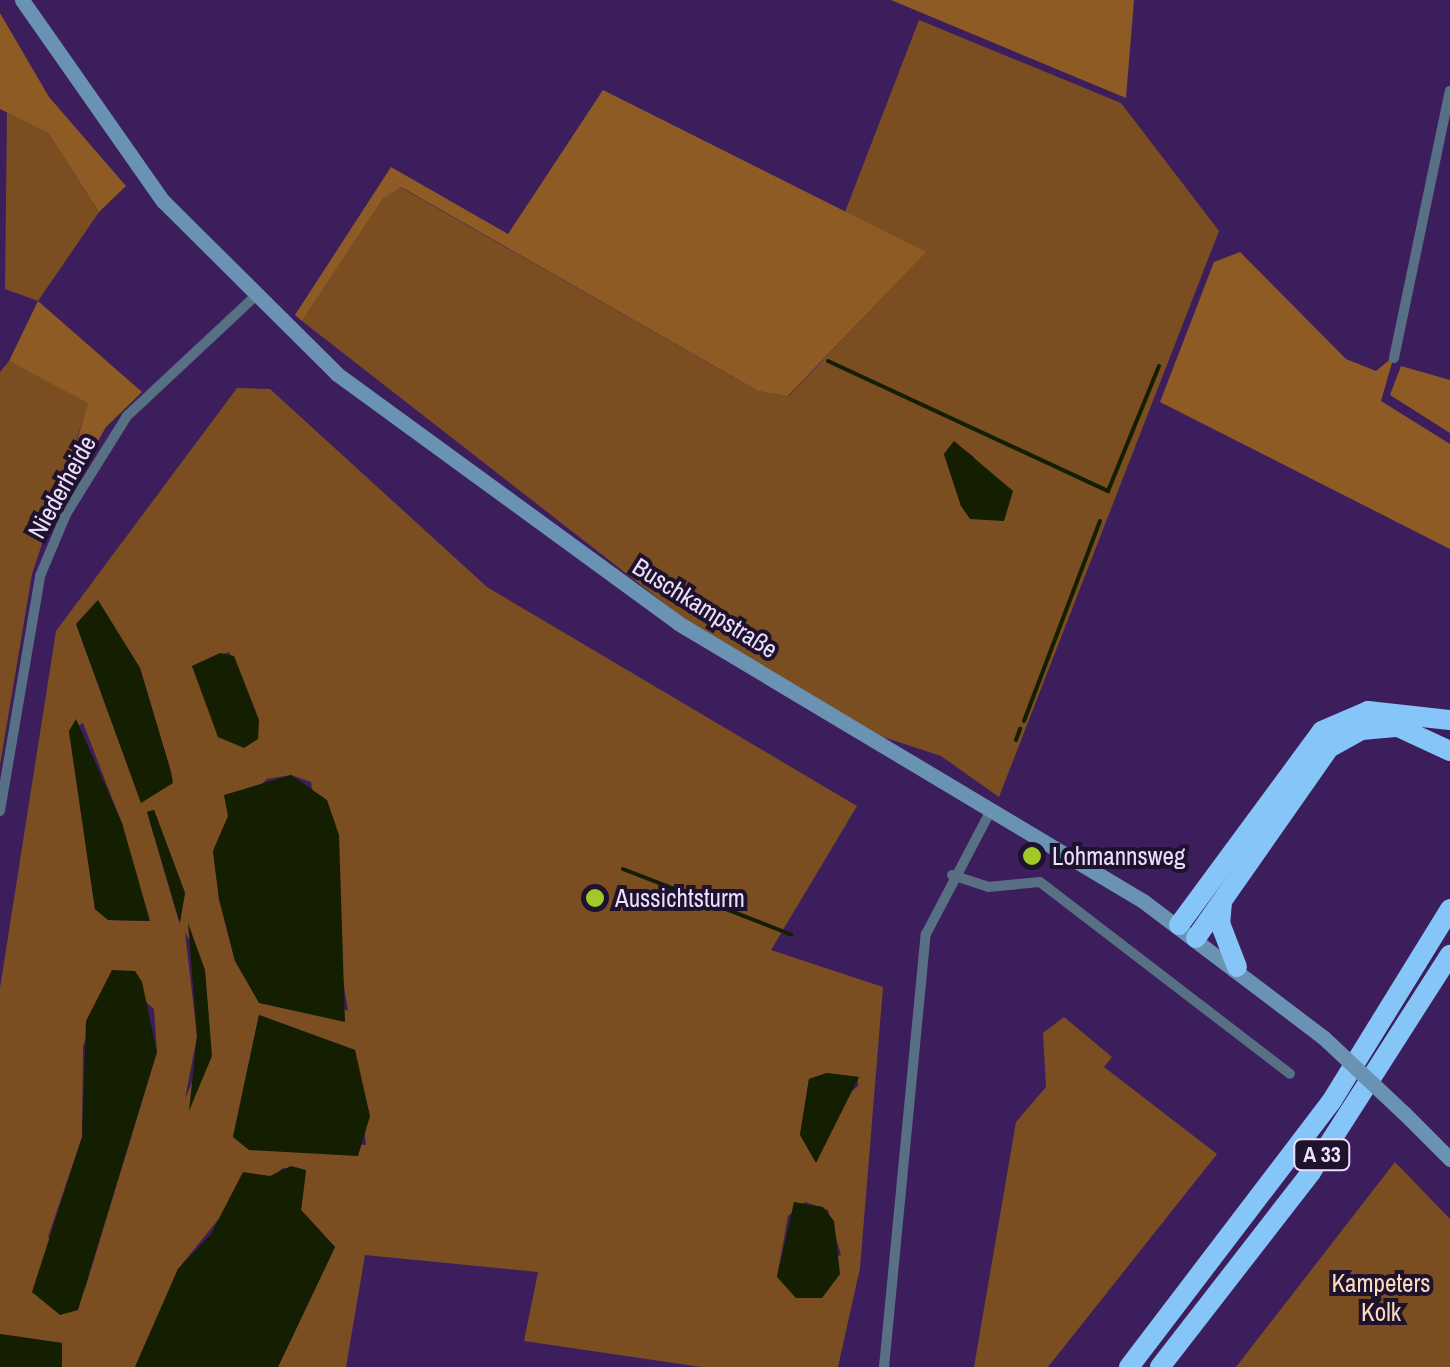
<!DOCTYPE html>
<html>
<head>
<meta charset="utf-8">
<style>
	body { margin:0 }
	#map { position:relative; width:1450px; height:1367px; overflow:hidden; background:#3d1e5d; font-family:"Archivo Narrow",sans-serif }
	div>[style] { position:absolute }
	.green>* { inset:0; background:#7a4e21 }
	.forest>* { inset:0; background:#8e5b25 }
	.water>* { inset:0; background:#141e00 }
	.stream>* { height:4px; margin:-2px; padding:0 2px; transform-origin:2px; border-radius:2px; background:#141e00 }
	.street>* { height:10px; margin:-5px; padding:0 5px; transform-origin:5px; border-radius:5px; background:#577084 }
	.secondary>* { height:15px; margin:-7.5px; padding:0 7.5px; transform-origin:7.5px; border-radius:7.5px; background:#6a92b2 }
	.highway>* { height:20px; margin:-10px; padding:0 10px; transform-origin:10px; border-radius:10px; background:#86c5f7 }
	.secondary-bridge>* { height:15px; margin:-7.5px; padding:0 7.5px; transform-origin:7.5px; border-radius:7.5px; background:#6a92b2 }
	.dots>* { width:28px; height:28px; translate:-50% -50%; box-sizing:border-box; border:5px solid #1e122d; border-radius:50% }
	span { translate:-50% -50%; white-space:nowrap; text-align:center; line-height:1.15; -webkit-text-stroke:8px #1e122d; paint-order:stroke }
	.shield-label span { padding:2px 8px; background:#1e122d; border:2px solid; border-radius:8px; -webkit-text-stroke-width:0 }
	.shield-label { font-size:22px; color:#ebdffd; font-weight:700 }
	.street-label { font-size:25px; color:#ebdffd }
	.poi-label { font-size:25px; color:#ebdffd }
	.left { translate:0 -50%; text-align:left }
	.park-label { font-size:25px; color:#fadbbf }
</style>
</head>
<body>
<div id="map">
	<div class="green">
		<div style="clip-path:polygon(evenodd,919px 20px,1121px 103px,1219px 231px,999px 797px,941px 756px,883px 737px,691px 624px,302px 321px,383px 199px,400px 187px,758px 391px,789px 396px,925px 252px,845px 212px,919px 20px,954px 442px,974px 457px,961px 506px,944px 454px,954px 442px)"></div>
		<div style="clip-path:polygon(7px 112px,48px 133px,99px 212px,38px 301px,5px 289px)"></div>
		<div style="clip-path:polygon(9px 361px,89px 402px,32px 574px,0 765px,0 372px)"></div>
		<div style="clip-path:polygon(evenodd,237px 388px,270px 389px,487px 587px,857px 806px,771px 950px,883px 987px,860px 1268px,838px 1367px,701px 1367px,524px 1341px,538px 1272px,365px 1255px,346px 1367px,278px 1367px,335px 1247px,301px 1210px,306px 1171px,283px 1168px,221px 1216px,178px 1269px,135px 1367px,62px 1367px,62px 1343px,0 1334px,0 988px,56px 631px,237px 388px,98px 601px,140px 668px,171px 772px,141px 802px,80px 635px,98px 601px,237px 388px,229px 652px,244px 684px,203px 695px,192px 666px,229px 652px,237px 388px,83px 723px,122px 824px,149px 921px,108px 920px,95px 909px,69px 731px,83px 723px,237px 388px,291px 775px,311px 782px,348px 1011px,235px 961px,219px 899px,213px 851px,229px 816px,267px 779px,291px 775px,237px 388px,154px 810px,185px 893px,179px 922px,147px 812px,154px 810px,237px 388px,185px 932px,205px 970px,210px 1039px,185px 1099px,197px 1036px,185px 932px,237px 388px,112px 971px,154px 1009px,157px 1052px,85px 1289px,48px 1237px,82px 1137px,83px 1046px,112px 971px,237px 388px,259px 1015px,355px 1050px,366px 1145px,233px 1137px,259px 1015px,237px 388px,827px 1073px,858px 1077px,858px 1086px,800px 1135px,809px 1079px,827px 1073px,237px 388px,805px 1202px,828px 1210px,841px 1255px,777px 1277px,788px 1216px,805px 1202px)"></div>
		<div style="clip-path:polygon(1064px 1017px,1112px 1057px,1104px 1067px,1217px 1154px,1048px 1367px,974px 1367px,1016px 1122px,1046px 1087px,1043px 1033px)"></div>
		<div style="clip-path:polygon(1395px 1162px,1450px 1219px,1450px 1367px,1236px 1367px)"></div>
	</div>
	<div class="forest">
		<div style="clip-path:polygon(891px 0,1134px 0,1126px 98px)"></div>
		<div style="clip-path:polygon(0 13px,49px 97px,126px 186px,99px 212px,48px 133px,0 109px)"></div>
		<div style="clip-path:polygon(603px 90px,926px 252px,788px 396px,758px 391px,401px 187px,383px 199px,302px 321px,295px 315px,391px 167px,508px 234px)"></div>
		<div style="clip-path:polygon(1240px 252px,1346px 359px,1376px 371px,1394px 356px,1381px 401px,1450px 444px,1450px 549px,1160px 402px,1214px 262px)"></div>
		<div style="clip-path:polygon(38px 301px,142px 392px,106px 427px,55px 516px,88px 403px,9px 361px)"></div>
		<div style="clip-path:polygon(1401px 366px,1450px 380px,1450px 433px,1390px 395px)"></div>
	</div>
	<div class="water">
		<div style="clip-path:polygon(954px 441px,1013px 491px,1004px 521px,970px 519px,961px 506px,944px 454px)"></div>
		<div style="clip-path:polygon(98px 600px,140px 668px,171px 772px,173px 783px,141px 803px,76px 624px)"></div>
		<div style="clip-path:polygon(220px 653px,234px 656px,259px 720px,258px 739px,244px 748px,218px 737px,192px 666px)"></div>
		<div style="clip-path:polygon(76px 719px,122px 823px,150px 921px,108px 920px,95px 909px,69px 731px)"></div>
		<div style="clip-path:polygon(291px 775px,327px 800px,339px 835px,345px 1022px,259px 1003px,235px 961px,219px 899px,213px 851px,228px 816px,224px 795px)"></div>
		<div style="clip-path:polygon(154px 810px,185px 893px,180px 923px,147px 812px)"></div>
		<div style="clip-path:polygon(188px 923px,205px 970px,212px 1056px,189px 1111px,197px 1036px)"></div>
		<div style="clip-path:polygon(112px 970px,135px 971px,142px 982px,157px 1052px,78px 1310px,60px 1315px,32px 1292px,82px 1137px,86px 1021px)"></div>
		<div style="clip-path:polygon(259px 1015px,355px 1050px,370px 1116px,358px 1156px,249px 1150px,233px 1137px)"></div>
		<div style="clip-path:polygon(827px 1073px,859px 1077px,816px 1163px,800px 1135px,809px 1079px)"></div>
		<div style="clip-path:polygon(291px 1166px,306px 1170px,301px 1210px,335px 1247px,278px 1367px,135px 1367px,178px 1269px,211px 1234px,243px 1172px,270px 1176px)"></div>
		<div style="clip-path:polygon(794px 1202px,823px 1207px,834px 1221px,840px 1274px,822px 1298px,796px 1298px,777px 1277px)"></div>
		<div style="clip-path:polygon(0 1334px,62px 1343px,62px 1367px,0 1367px)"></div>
	</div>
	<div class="stream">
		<div style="left:828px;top:361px;width:309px;rotate:24.9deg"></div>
		<div style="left:1108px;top:491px;width:135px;rotate:-67.8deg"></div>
		<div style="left:1024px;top:721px;width:214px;rotate:-69.2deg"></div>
		<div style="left:1016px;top:740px;width:12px;rotate:-70deg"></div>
		<div style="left:623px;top:869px;width:181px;rotate:21.3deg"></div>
	</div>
	<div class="street">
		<div style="left:1394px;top:358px;width:273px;rotate:-78.2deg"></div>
		<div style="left:0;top:811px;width:238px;rotate:-80.3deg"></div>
		<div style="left:40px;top:576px;width:67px;rotate:-67.2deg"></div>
		<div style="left:66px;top:514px;width:115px;rotate:-58.1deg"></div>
		<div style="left:127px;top:416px;width:173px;rotate:-43.1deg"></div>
		<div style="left:952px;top:875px;width:38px;rotate:18deg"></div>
		<div style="left:988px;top:887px;width:52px;rotate:-5.5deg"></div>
		<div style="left:1040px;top:882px;width:315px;rotate:37.5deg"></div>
		<div style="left:884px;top:1367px;width:435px;rotate:-84.5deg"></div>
		<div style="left:926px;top:934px;width:140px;rotate:-62.3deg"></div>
	</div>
	<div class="secondary">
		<div style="left:22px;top:0;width:246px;rotate:55deg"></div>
		<div style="left:163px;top:201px;width:245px;rotate:44.8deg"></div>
		<div style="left:337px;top:374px;width:422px;rotate:36.1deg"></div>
		<div style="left:678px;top:623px;width:542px;rotate:30.87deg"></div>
		<div style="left:1143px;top:901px;width:227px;rotate:37.1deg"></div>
		<div style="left:1405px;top:1114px;width:64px;rotate:45deg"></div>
	</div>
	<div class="highway">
		<div style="left:1222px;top:902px;width:21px;rotate:95deg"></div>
		<div style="left:1220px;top:923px;width:47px;rotate:68.9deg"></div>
		<div style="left:1179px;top:925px;width:241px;rotate:-53.6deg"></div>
		<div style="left:1322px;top:731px;width:50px;rotate:-23.5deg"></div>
		<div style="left:1368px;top:711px;width:82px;rotate:6.3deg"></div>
		<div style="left:1196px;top:938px;width:232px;rotate:-55deg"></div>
		<div style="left:1329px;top:748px;width:38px;rotate:-29deg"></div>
		<div style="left:1362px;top:730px;width:36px;rotate:-5deg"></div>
		<div style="left:1398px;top:727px;width:57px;rotate:24.8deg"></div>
		<div style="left:1129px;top:1367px;width:333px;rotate:-52.7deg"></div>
		<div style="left:1331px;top:1102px;width:227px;rotate:-58.3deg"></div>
		<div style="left:1160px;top:1367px;width:247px;rotate:-52.2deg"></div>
		<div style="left:1311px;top:1172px;width:258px;rotate:-57.4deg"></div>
	</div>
	<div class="secondary-bridge">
		<div style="left:1324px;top:1038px;width:111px;rotate:43.2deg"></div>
	</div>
	<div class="dots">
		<div style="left:1032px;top:856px;background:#a1c92a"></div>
		<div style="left:595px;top:898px;background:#a1c92a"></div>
	</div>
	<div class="shield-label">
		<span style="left:1322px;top:1155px">A 33</span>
	</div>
	<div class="street-label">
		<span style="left:62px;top:487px;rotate:-61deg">Niederheide</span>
		<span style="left:705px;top:608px;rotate:32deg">Buschkampstraße</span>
	</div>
	<div class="poi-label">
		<span class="left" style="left:1052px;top:856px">Lohmannsweg</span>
		<span class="left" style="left:615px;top:898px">Aussichtsturm</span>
	</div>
	<div class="park-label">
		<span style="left:1381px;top:1298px">Kampeters<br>Kolk</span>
	</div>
</div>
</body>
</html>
